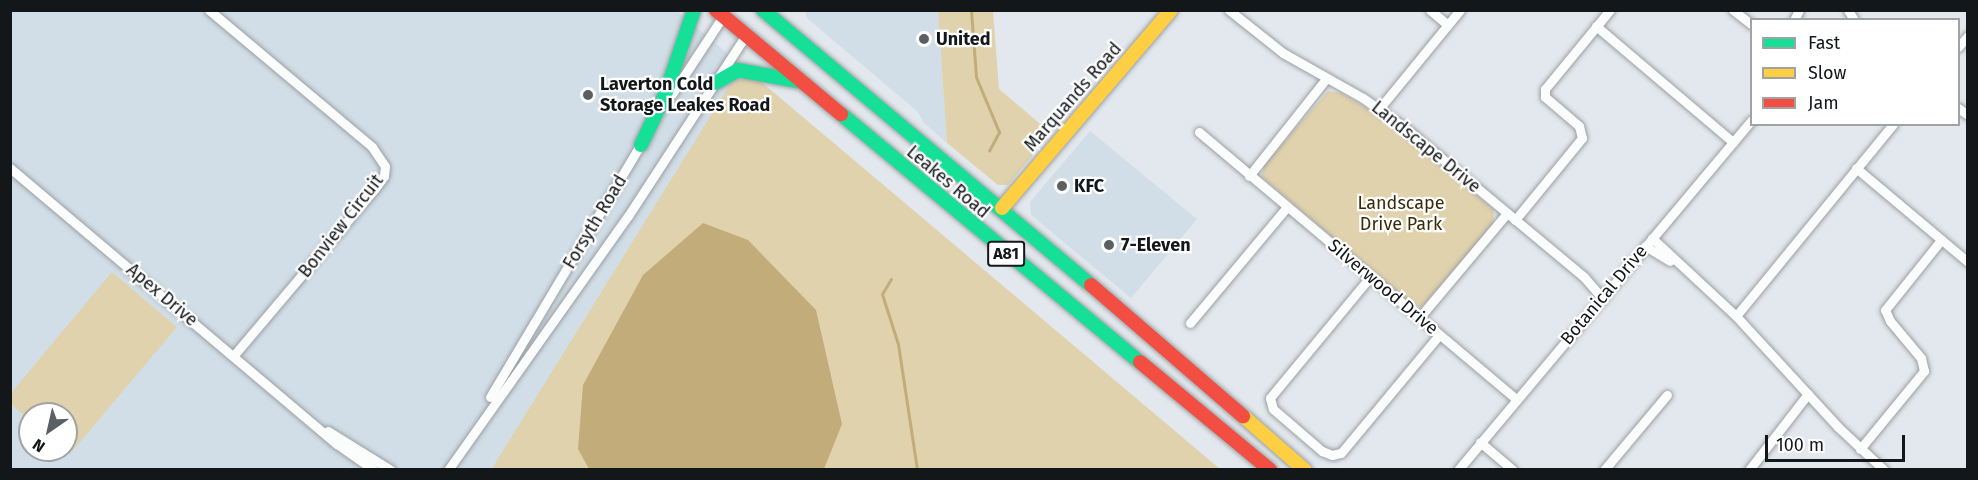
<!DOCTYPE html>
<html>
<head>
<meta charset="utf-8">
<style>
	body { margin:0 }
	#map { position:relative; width:1978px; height:480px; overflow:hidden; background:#e2e8ed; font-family:"Fira Sans",sans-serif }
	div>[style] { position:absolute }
	.built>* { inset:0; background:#d1dee7 }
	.green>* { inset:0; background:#e0d2ad }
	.water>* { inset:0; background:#c2ad7a }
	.stream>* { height:3px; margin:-1.5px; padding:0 1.5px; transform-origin:1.5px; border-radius:1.5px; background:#c2ad7a }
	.roads { filter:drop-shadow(0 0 2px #9ca0a4) drop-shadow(0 0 2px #9ca0a4) }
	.street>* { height:9px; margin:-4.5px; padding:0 4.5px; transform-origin:4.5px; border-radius:4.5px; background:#fbfcfc }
	.fast>* { height:14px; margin:-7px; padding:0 7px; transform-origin:7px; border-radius:7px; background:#16e098 }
	.slow>* { height:14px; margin:-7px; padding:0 7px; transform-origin:7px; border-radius:7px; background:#ffcf43 }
	.jam>* { height:14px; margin:-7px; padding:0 7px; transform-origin:7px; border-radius:7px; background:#f24e42 }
	.dots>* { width:16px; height:16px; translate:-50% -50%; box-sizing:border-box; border:3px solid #fff; border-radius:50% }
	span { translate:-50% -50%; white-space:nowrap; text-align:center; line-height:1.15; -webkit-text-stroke:4.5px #fff; paint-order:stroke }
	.shield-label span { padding:2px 4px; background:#fff; border:2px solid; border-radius:4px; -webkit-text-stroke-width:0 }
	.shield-label { font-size:16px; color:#13171a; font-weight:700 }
	.poi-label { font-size:18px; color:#13171a; font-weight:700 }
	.left { translate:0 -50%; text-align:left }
	.street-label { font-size:18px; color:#13171a }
	.park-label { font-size:18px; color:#392b09 }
	.frame { position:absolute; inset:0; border:12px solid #13171a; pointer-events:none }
	.legend { position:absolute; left:1750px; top:18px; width:210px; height:108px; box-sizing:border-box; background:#fff; border:2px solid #a1a2a3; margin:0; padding:8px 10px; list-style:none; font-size:18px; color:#13171a }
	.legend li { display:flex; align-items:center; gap:12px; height:30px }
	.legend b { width:30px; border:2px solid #a1a2a3 }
	.north { position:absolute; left:18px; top:402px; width:60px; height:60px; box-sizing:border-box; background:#fff; border:2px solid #a1a2a3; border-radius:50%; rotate:214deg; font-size:16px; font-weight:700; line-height:24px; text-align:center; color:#13171a }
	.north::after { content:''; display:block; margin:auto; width:21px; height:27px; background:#5b6064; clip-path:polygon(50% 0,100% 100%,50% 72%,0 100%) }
	.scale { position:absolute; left:1765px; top:435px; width:140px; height:27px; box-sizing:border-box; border:3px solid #13171a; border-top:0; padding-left:8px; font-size:18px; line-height:21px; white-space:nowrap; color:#13171a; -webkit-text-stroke:4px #fff; paint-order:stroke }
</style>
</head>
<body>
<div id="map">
	<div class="built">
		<div style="clip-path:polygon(evenodd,10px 11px,677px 11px,758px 79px,803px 469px,11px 469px,10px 11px,30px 414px,66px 414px,66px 450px,30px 450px,30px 414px)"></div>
		<div style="clip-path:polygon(805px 11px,938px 11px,947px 143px,924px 123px,918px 112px,807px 18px)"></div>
		<div style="clip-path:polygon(1090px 131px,1197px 219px,1131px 298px,1031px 215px,1030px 202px)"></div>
	</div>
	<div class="green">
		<div style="clip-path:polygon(938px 11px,993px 11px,999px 89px,1051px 133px,1008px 185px,998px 185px,947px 143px)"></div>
		<div style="clip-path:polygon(749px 77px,758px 79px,1220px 469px,491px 470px,731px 83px)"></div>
		<div style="clip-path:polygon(1328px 91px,1341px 93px,1383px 118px,1494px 210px,1493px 225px,1422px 307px,1410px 304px,1262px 177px,1264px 165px)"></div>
		<div style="clip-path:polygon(112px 272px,177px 327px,70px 454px,65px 450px,66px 414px,30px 414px,30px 421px,11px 404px,11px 393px)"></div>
	</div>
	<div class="water">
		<div style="clip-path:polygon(703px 223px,748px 240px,816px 310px,842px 424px,824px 469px,589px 469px,578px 449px,583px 385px,643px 275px)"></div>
	</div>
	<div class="stream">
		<div style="left:971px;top:10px;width:67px;rotate:85.7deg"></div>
		<div style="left:976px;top:77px;width:60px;rotate:67.3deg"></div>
		<div style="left:999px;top:132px;width:21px;rotate:118deg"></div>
		<div style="left:891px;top:279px;width:17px;rotate:121deg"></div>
		<div style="left:882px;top:294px;width:52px;rotate:72.3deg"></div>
		<div style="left:898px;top:344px;width:127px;rotate:81.4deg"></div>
	</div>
	<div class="roads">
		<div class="street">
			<div style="left:209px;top:10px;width:213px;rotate:40deg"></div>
			<div style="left:372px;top:147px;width:23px;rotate:56deg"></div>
			<div style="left:385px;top:166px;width:10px;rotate:96deg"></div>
			<div style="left:384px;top:176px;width:14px;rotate:126deg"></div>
			<div style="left:376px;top:187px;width:220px;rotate:130.2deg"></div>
			<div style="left:1229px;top:10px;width:69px;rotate:38.5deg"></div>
			<div style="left:1283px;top:53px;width:92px;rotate:29.4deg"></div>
			<div style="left:1363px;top:98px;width:50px;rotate:35.3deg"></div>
			<div style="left:1404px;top:127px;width:234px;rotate:39.8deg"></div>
			<div style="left:1584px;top:277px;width:28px;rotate:49deg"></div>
			<div style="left:1430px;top:10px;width:23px;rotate:40deg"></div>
			<div style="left:1733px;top:10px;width:24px;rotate:38deg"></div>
			<div style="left:1848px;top:10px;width:12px;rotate:59deg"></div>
			<div style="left:1794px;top:20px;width:11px;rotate:-63deg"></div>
			<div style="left:1596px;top:26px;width:180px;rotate:40.3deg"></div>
			<div style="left:1958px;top:47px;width:15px;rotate:-48deg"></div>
			<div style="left:672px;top:94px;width:93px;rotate:-56.8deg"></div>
			<div style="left:1958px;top:108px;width:12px;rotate:35deg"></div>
			<div style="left:1379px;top:109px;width:128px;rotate:-50.7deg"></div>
			<div style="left:1199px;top:132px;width:414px;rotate:40.1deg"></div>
			<div style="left:10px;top:168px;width:428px;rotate:40.2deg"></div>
			<div style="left:337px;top:444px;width:45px;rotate:35.1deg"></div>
			<div style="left:1856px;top:168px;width:146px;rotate:40deg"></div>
			<div style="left:1249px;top:176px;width:124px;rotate:-51.6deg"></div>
			<div style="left:1515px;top:220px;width:106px;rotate:-50.7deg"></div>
			<div style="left:1582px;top:138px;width:12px;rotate:-104deg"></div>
			<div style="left:1579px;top:126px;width:45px;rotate:-139.5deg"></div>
			<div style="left:1545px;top:97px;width:8px;rotate:-90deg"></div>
			<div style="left:1545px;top:89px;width:102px;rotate:-50.6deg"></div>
			<div style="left:1652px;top:238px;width:115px;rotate:42.9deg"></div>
			<div style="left:1736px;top:316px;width:151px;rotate:47.4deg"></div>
			<div style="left:1838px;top:427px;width:63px;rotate:43.1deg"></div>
			<div style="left:1645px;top:246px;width:29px;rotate:31deg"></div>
			<div style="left:1370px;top:277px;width:157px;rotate:129.6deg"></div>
			<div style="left:1270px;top:398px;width:11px;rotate:75deg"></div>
			<div style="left:1273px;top:409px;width:65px;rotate:40.6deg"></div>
			<div style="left:1322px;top:451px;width:11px;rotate:22deg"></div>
			<div style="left:1332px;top:455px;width:9px;rotate:-13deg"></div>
			<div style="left:1341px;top:453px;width:153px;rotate:-50.3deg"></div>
			<div style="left:1736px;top:316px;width:248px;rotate:-50.7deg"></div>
			<div style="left:1419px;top:318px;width:137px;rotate:-50deg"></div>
			<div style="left:1190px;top:323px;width:151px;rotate:-50.1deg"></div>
			<div style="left:490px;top:397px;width:295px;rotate:-59.2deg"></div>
			<div style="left:328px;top:431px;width:74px;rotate:31.8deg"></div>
			<div style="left:1480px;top:442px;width:43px;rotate:40.3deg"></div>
			<div style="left:1860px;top:449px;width:101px;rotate:-50.6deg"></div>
			<div style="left:1924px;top:371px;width:13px;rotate:-103deg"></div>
			<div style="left:1921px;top:358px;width:48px;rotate:-130deg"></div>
			<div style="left:1890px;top:321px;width:12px;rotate:-114deg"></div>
			<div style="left:1885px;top:310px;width:90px;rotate:-51.3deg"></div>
			<div style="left:448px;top:470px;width:311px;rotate:-54.7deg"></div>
			<div style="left:628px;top:216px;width:216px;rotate:-56.9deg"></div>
			<div style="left:1458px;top:470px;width:457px;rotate:-50deg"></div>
			<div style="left:1604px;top:470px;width:98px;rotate:-50deg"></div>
			<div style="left:1749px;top:470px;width:96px;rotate:-52.2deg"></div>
		</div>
		<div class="fast">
			<div style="left:763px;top:10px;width:428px;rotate:40deg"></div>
			<div style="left:715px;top:83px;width:26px;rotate:-29deg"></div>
			<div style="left:738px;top:70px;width:65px;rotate:10.6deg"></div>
			<div style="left:841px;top:114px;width:388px;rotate:39.7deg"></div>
			<div style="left:641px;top:145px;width:55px;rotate:-64.4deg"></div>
			<div style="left:665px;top:95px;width:90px;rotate:-71.2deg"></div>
		</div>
		<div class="slow">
			<div style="left:1002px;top:208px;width:260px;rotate:-49.5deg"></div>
			<div style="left:1243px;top:416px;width:82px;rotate:41.1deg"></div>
		</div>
		<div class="jam">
			<div style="left:716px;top:10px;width:163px;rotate:39.8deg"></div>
			<div style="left:1091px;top:285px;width:201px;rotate:40.8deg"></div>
			<div style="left:1140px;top:362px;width:169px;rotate:39.7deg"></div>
		</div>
	</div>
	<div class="dots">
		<div style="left:924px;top:39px;background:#5b6064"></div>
		<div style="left:588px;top:95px;background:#5b6064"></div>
		<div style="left:1062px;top:186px;background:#5b6064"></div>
		<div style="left:1109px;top:245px;background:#5b6064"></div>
	</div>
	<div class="shield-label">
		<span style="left:1006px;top:254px">A81</span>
	</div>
	<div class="poi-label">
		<span class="left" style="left:936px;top:39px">United</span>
		<span class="left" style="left:600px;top:95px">Laverton Cold<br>Storage Leakes Road</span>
		<span class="left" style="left:1074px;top:186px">KFC</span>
		<span class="left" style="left:1121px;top:245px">7-Eleven</span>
	</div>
	<div class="street-label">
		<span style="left:1073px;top:97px;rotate:-49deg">Marquands Road</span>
		<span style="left:1426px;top:147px;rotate:39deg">Landscape Drive</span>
		<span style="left:948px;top:182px;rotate:40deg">Leakes Road</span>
		<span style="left:595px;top:222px;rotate:-59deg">Forsyth Road</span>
		<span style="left:341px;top:226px;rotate:-52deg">Bonview Circuit</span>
		<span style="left:1383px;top:287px;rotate:40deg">Silverwood Drive</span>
		<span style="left:162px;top:295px;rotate:40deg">Apex Drive</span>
		<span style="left:1604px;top:295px;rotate:-50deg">Botanical Drive</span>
	</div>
	<div class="park-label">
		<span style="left:1401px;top:214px">Landscape<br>Drive Park</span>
	</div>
	<div class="frame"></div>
	<ul class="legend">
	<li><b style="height:8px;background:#16e098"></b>Fast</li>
	<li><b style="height:8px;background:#ffcf43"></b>Slow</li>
	<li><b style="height:8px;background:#f24e42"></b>Jam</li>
	</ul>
	<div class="north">N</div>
	<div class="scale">100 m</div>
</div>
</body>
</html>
